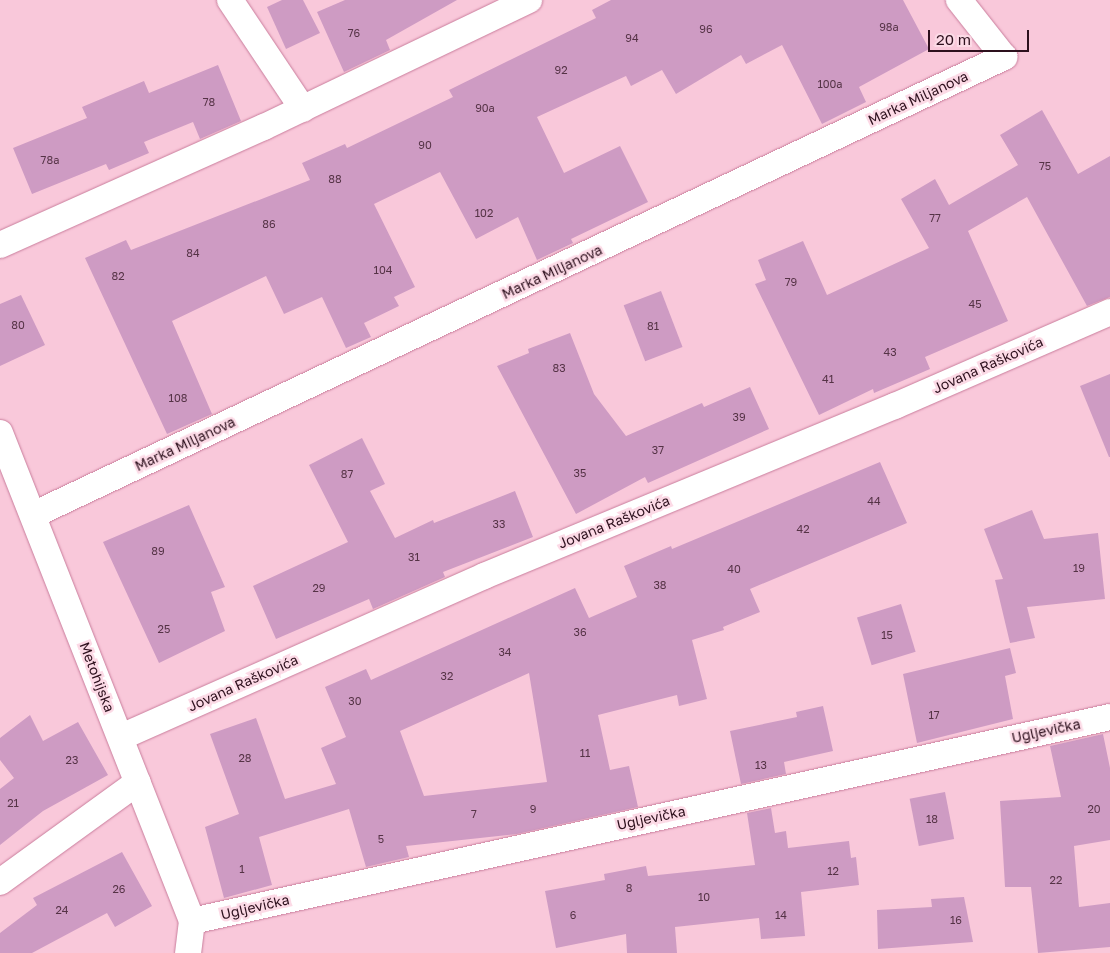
<!DOCTYPE html>
<html>
<head>
<meta charset="utf-8">
<style>
	body { margin:0 }
	#map { position:relative; width:1110px; height:953px; overflow:hidden; background:#f9c8da; font-family:"Golos Text",sans-serif }
	div>[style] { position:absolute }
	.building>* { inset:0; background:#ce9bc3; transform-origin:0 0 }
	.roads { filter:drop-shadow(0 0 1px #c97d9c) drop-shadow(0 0 1px #c97d9c) }
	.street>* { height:26px; margin:-13px; padding:0 13px; transform-origin:13px; border-radius:13px; background:#fff }
	span { translate:-50% -50%; white-space:nowrap; text-align:center; line-height:1.15; -webkit-text-stroke:5px #fcdae6; paint-order:stroke }
	.number-label { font-size:11px; color:#553346 }
	.number-label span { -webkit-text-stroke-width:0 }
	.street-label { font-size:14px; color:#2d101d }
	.scale { position:absolute; left:928px; top:30px; width:101px; height:22px; box-sizing:border-box; border:2px solid #2d101d; border-top:0; padding-left:6px; font-size:15px; line-height:18px; white-space:nowrap; color:#2d101d; -webkit-text-stroke:4px #fcdae6; paint-order:stroke }
</style>
</head>
<body>
<div id="map">
	<div class="building">
		<div style="clip-path:polygon(282px 0,303px 0,320px 33px,286px 49px,267px 7px)"></div>
		<div style="clip-path:polygon(345px 0,457px 0,386px 40px,390px 50px,344px 72px,317px 12px)"></div>
		<div style="clip-path:polygon(611px 0,903px 0,929px 49px,859px 87px,866px 102px,822px 124px,782px 45px,746px 64px,741px 55px,676px 94px,662px 70px,631px 86px,626px 76px,537px 117px,564px 173px,620px 146px,648px 202px,571px 239px,573px 243px,537px 260px,518px 217px,476px 239px,440px 172px,374px 204px,415px 287px,394px 297px,399px 306px,364px 323px,371px 337px,346px 348px,322px 297px,284px 314px,266px 276px,172px 321px,212px 414px,167px 434px,85px 258px,126px 240px,131px 250px,310px 180px,302px 163px,345px 144px,347px 148px,453px 97px,449px 90px,596px 18px,592px 10px)"></div>
		<div style="clip-path:polygon(218px 65px,241px 121px,200px 139px,193px 122px,144px 142px,149px 153px,109px 170px,106px 164px,32px 194px,13px 148px,87px 118px,82px 107px,144px 81px,149px 93px)"></div>
		<div style="clip-path:polygon(1042px 110px,1078px 174px,1110px 156px,1110px 297px,1087px 306px,1027px 197px,968px 231px,1008px 321px,925px 357px,930px 369px,874px 393px,873px 389px,819px 415px,755px 284px,766px 280px,758px 260px,803px 241px,827px 295px,929px 248px,901px 199px,935px 179px,949px 205px,1018px 165px,1000px 135px)"></div>
		<div style="left:661px;top:291px;width:60px;height:40px;rotate:69deg"></div>
		<div style="clip-path:polygon(21px 295px,45px 345px,0 366px,0 304px)"></div>
		<div style="clip-path:polygon(570px 333px,594px 394px,626px 436px,702px 403px,704px 407px,750px 387px,769px 429px,648px 483px,645px 477px,576px 514px,497px 366px,529px 353px,528px 349px)"></div>
		<div style="clip-path:polygon(1110px 374px,1110px 457px,1109px 457px,1080px 386px)"></div>
		<div style="clip-path:polygon(362px 438px,385px 484px,370px 491px,395px 538px,433px 520px,434px 523px,515px 491px,533px 537px,443px 572px,445px 577px,373px 609px,369px 599px,276px 639px,253px 586px,348px 542px,309px 465px)"></div>
		<div style="clip-path:polygon(evenodd,880px 462px,907px 523px,750px 589px,760px 612px,723px 627px,724px 630px,692px 640px,707px 699px,679px 706px,677px 695px,598px 715px,610px 770px,629px 766px,638px 807px,517px 834px,406px 846px,409px 857px,366px 867px,349px 809px,259px 837px,272px 885px,224px 898px,205px 827px,239px 814px,210px 734px,256px 718px,285px 799px,336px 784px,321px 748px,346px 737px,325px 687px,366px 669px,371px 680px,575px 588px,589px 618px,637px 597px,624px 566px,671px 546px,672px 549px,880px 462px,529px 673px,547px 782px,424px 796px,400px 731px,529px 673px)"></div>
		<div style="clip-path:polygon(189px 505px,225px 587px,211px 592px,225px 631px,159px 663px,103px 542px)"></div>
		<div style="clip-path:polygon(1032px 510px,1044px 539px,1098px 533px,1105px 599px,1027px 607px,1035px 638px,1010px 643px,995px 580px,1003px 579px,984px 529px)"></div>
		<div style="left:901px;top:604px;width:50px;height:46px;rotate:73deg"></div>
		<div style="clip-path:polygon(1010px 648px,1016px 673px,1005px 676px,1013px 719px,917px 743px,903px 674px)"></div>
		<div style="clip-path:polygon(823px 706px,833px 751px,784px 762px,786px 774px,741px 784px,730px 731px,797px 717px,796px 712px)"></div>
		<div style="clip-path:polygon(30px 715px,43px 741px,78px 722px,108px 775px,43px 811px,0 845px,0 789px,14px 778px,0 760px,0 738px)"></div>
		<div style="clip-path:polygon(1103px 734px,1110px 768px,1110px 840px,1074px 846px,1079px 907px,1110px 903px,1110px 947px,1038px 953px,1031px 887px,1005px 887px,1000px 801px,1061px 797px,1050px 746px)"></div>
		<div style="left:945px;top:792px;width:48px;height:36px;rotate:79deg"></div>
		<div style="clip-path:polygon(771px 808px,775px 833px,786px 831px,788px 848px,849px 841px,851px 858px,856px 857px,859px 885px,801px 892px,805px 936px,761px 939px,759px 918px,675px 927px,677px 953px,627px 953px,626px 934px,556px 948px,545px 891px,605px 880px,604px 874px,646px 866px,648px 876px,755px 865px,747px 813px)"></div>
		<div style="clip-path:polygon(122px 852px,152px 906px,115px 927px,107px 913px,32px 953px,0 953px,0 933px,37px 905px,33px 898px)"></div>
		<div style="clip-path:polygon(964px 897px,973px 942px,878px 949px,877px 910px,932px 907px,931px 899px)"></div>
	</div>
	<div class="roads">
		<div class="street">
			<div style="left:230px;top:0;width:131px;rotate:56.2deg"></div>
			<div style="left:0;top:245px;width:289px;rotate:-24.1deg"></div>
			<div style="left:264px;top:127px;width:294px;rotate:-25.6deg"></div>
			<div style="left:0;top:433px;width:524px;rotate:68.52deg"></div>
			<div style="left:192px;top:921px;width:32px;rotate:97deg"></div>
			<div style="left:33px;top:515px;width:1074px;rotate:-25.25deg"></div>
			<div style="left:1004px;top:57px;width:73px;rotate:-128.3deg"></div>
			<div style="left:121px;top:737px;width:397px;rotate:-23.9deg"></div>
			<div style="left:484px;top:576px;width:445px;rotate:-22.5deg"></div>
			<div style="left:895px;top:406px;width:235px;rotate:-23.6deg"></div>
			<div style="left:0;top:882px;width:170px;rotate:-35.9deg"></div>
			<div style="left:192px;top:921px;width:940px;rotate:-12.53deg"></div>
		</div>
	</div>
	<div class="number-label">
		<span style="left:889px;top:27px">98a</span>
		<span style="left:706px;top:29px">96</span>
		<span style="left:354px;top:33px">76</span>
		<span style="left:632px;top:38px">94</span>
		<span style="left:561px;top:70px">92</span>
		<span style="left:830px;top:84px">100a</span>
		<span style="left:209px;top:102px">78</span>
		<span style="left:485px;top:108px">90a</span>
		<span style="left:425px;top:145px">90</span>
		<span style="left:50px;top:160px">78a</span>
		<span style="left:1045px;top:166px">75</span>
		<span style="left:335px;top:179px">88</span>
		<span style="left:484px;top:213px">102</span>
		<span style="left:935px;top:218px">77</span>
		<span style="left:269px;top:224px">86</span>
		<span style="left:193px;top:253px">84</span>
		<span style="left:383px;top:270px">104</span>
		<span style="left:118px;top:276px">82</span>
		<span style="left:791px;top:282px">79</span>
		<span style="left:975px;top:304px">45</span>
		<span style="left:18px;top:325px">80</span>
		<span style="left:653px;top:326px">81</span>
		<span style="left:890px;top:352px">43</span>
		<span style="left:559px;top:368px">83</span>
		<span style="left:828px;top:379px">41</span>
		<span style="left:178px;top:398px">108</span>
		<span style="left:739px;top:417px">39</span>
		<span style="left:658px;top:450px">37</span>
		<span style="left:580px;top:473px">35</span>
		<span style="left:347px;top:474px">87</span>
		<span style="left:874px;top:501px">44</span>
		<span style="left:499px;top:524px">33</span>
		<span style="left:803px;top:529px">42</span>
		<span style="left:158px;top:551px">89</span>
		<span style="left:414px;top:557px">31</span>
		<span style="left:1079px;top:568px">19</span>
		<span style="left:734px;top:569px">40</span>
		<span style="left:660px;top:585px">38</span>
		<span style="left:319px;top:588px">29</span>
		<span style="left:164px;top:629px">25</span>
		<span style="left:580px;top:632px">36</span>
		<span style="left:887px;top:635px">15</span>
		<span style="left:505px;top:652px">34</span>
		<span style="left:447px;top:676px">32</span>
		<span style="left:355px;top:701px">30</span>
		<span style="left:934px;top:715px">17</span>
		<span style="left:585px;top:753px">11</span>
		<span style="left:245px;top:758px">28</span>
		<span style="left:72px;top:760px">23</span>
		<span style="left:761px;top:765px">13</span>
		<span style="left:13px;top:803px">21</span>
		<span style="left:533px;top:809px">9</span>
		<span style="left:1094px;top:809px">20</span>
		<span style="left:474px;top:814px">7</span>
		<span style="left:932px;top:819px">18</span>
		<span style="left:381px;top:839px">5</span>
		<span style="left:242px;top:869px">1</span>
		<span style="left:833px;top:871px">12</span>
		<span style="left:1056px;top:880px">22</span>
		<span style="left:629px;top:888px">8</span>
		<span style="left:119px;top:889px">26</span>
		<span style="left:704px;top:897px">10</span>
		<span style="left:62px;top:910px">24</span>
		<span style="left:573px;top:915px">6</span>
		<span style="left:781px;top:915px">14</span>
		<span style="left:956px;top:920px">16</span>
	</div>
	<div class="street-label">
		<span style="left:918px;top:98px;rotate:-25deg">Marka Miljanova</span>
		<span style="left:552px;top:272px;rotate:-25deg">Marka Miljanova</span>
		<span style="left:988px;top:365px;rotate:-24deg">Jovana Raškovića</span>
		<span style="left:185px;top:444px;rotate:-25deg">Marka Miljanova</span>
		<span style="left:614px;top:522px;rotate:-22deg">Jovana Raškovića</span>
		<span style="left:97px;top:677px;rotate:69deg">Metohijska</span>
		<span style="left:243px;top:683px;rotate:-24deg">Jovana Raškovića</span>
		<span style="left:1046px;top:731px;rotate:-12deg">Ugljevička</span>
		<span style="left:651px;top:818px;rotate:-12deg">Ugljevička</span>
		<span style="left:255px;top:907px;rotate:-13deg">Ugljevička</span>
	</div>
	<div class="scale">20 m</div>
</div>
</body>
</html>
